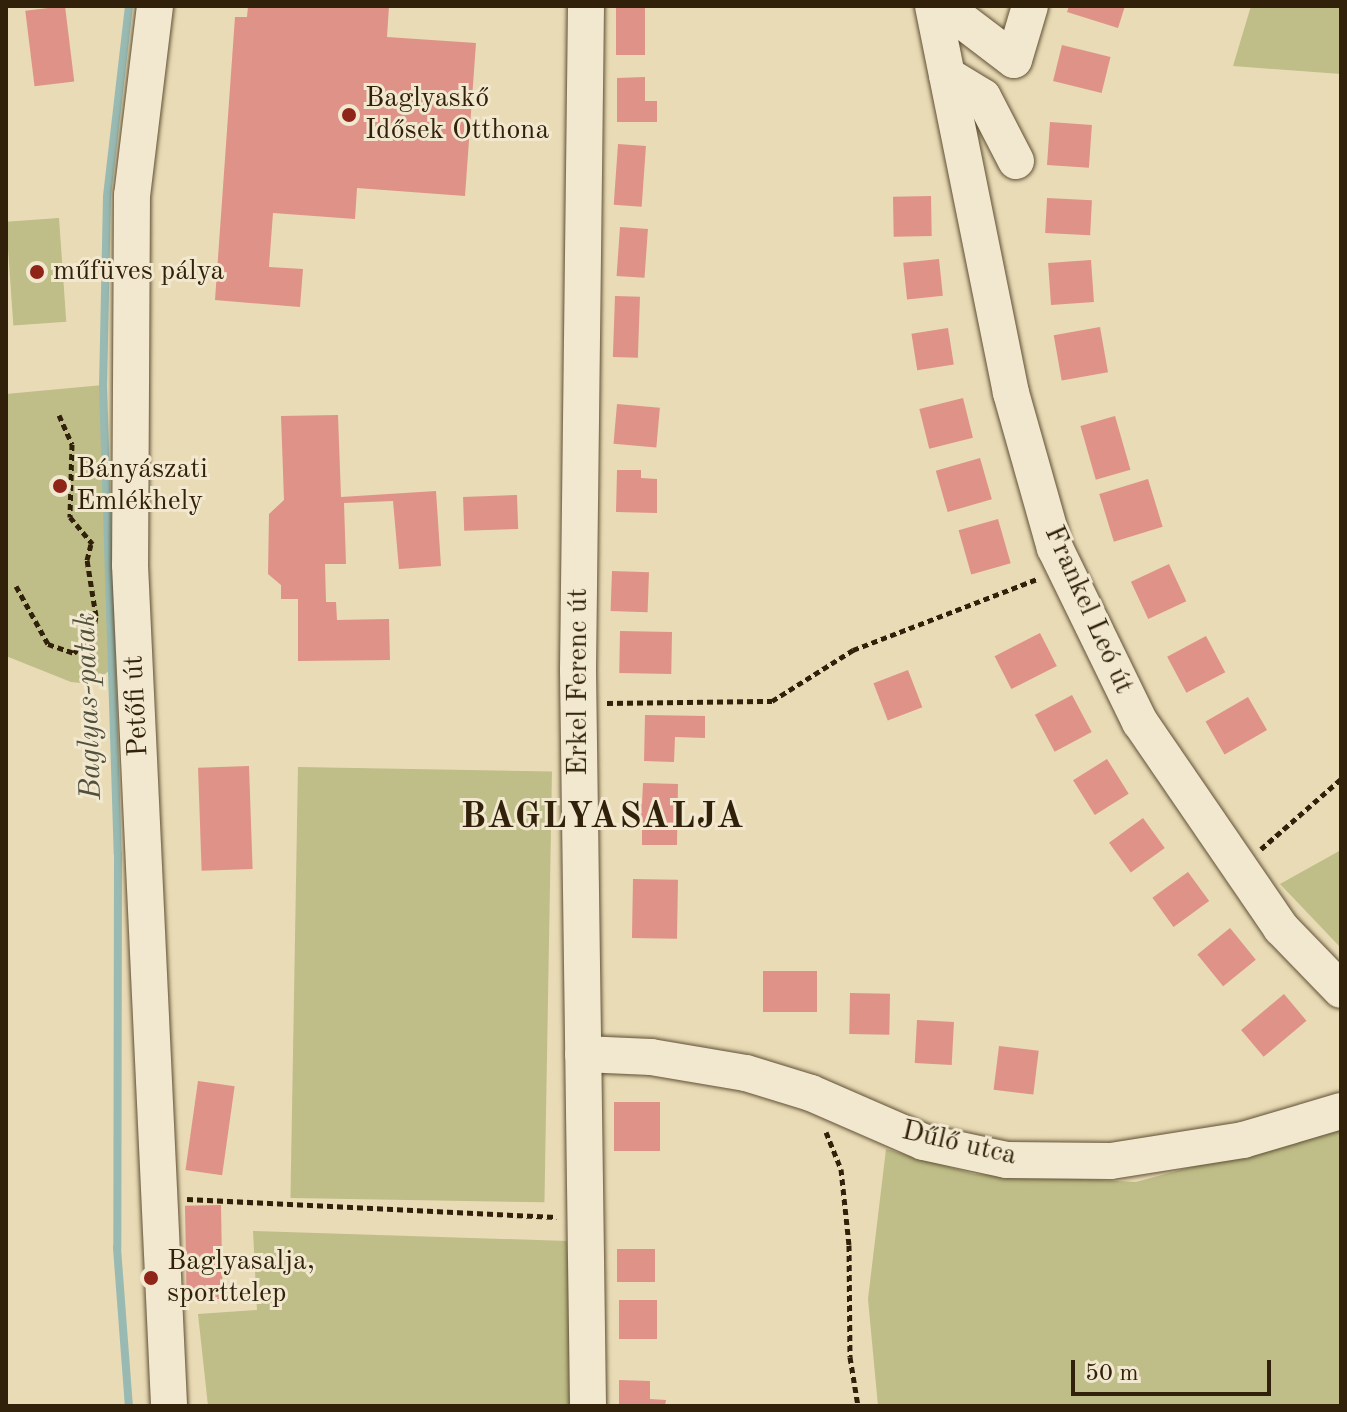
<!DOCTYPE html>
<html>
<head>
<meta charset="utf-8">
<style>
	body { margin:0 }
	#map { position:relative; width:1347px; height:1412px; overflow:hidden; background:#e9dbb5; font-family:"Old Standard TT",serif }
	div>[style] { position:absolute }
	.green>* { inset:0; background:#bfbd88; transform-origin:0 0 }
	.stream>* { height:8px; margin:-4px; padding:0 4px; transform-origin:4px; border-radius:4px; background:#98bab2 }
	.building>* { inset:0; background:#df9288; transform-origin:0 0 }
	.path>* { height:5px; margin-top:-2.5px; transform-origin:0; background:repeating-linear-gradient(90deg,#31210a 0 6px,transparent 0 10px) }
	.roads { filter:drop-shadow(0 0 2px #5f5035) drop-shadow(0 0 2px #5f5035) }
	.minor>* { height:36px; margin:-18px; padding:0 18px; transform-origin:18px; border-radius:18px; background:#f1e8cf }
	.dots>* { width:22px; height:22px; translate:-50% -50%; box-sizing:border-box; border:4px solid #f1e8cf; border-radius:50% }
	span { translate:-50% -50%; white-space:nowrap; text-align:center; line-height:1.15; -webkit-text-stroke:6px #f1e8cf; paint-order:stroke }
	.poi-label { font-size:28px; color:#31210a }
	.left { translate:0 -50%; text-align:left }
	.street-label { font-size:28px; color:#31210a }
	.water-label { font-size:30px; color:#504f3c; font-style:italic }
	.district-label { font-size:36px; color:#31210a; font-weight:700; letter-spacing:2px }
	.frame { position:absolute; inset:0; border:8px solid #31210a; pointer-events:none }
	.scale { position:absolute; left:1071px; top:1360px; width:200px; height:36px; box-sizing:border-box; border:4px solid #31210a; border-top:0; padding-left:10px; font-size:24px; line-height:28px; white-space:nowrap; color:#31210a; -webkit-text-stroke:6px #f1e8cf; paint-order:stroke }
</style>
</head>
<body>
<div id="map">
	<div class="green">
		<div style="clip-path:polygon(1251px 6px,1341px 6px,1341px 74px,1233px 66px)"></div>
		<div style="left:59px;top:218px;width:104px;height:53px;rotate:86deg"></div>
		<div style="clip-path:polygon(103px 385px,110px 670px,92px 684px,71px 682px,6px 656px,6px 394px)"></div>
		<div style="left:298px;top:767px;width:254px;height:431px;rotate:1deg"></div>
		<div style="clip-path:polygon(1341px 850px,1341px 948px,1280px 884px)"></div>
		<div style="clip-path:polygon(1341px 1126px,1341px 1406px,878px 1406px,868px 1299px,886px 1149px,974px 1174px,1136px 1182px)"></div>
		<div style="clip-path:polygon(253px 1231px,567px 1241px,573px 1406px,208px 1406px,198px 1314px,257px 1310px)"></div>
	</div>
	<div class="stream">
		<div style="left:129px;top:6px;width:192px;rotate:96.6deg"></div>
		<div style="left:107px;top:197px;width:188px;rotate:91.2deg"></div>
		<div style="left:103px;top:385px;width:469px;rotate:88.2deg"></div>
		<div style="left:118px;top:854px;width:394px;rotate:90.1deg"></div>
		<div style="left:117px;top:1248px;width:158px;rotate:85.7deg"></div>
	</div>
	<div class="building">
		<div style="left:65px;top:6px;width:76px;height:40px;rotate:83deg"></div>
		<div style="clip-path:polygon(248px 6px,389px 6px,387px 37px,476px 43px,465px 196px,357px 188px,355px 219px,273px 213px,269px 267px,303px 269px,300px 307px,215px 300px,235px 17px,247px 17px)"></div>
		<div style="left:616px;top:6px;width:29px;height:49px"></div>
		<div style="clip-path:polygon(1069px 6px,1125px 6px,1118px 28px,1067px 12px)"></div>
		<div style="left:1062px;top:45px;width:50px;height:37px;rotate:14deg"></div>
		<div style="clip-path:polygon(645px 77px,645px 101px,657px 101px,657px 122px,617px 122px,617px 78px)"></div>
		<div style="left:1050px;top:122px;width:42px;height:43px;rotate:4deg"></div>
		<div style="left:618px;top:144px;width:28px;height:61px;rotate:4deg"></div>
		<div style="left:931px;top:196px;width:40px;height:38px;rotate:89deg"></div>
		<div style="left:1047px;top:198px;width:45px;height:35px;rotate:3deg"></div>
		<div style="left:620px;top:227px;width:28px;height:49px;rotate:4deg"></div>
		<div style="left:939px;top:259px;width:37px;height:36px;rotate:84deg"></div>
		<div style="left:1091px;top:260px;width:42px;height:43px;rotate:86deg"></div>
		<div style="left:615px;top:296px;width:25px;height:61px;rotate:2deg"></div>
		<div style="left:1100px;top:327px;width:46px;height:47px;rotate:80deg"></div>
		<div style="left:948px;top:328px;width:37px;height:37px;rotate:81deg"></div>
		<div style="left:963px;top:398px;width:41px;height:45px;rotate:76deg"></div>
		<div style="left:617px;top:404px;width:43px;height:40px;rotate:5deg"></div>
		<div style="clip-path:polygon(338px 415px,341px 497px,436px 491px,441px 566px,399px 569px,393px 501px,344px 503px,346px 564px,325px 564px,326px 602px,336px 602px,337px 620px,389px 619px,390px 660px,298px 661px,298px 599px,281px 599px,281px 585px,268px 574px,269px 514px,284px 500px,281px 416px)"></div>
		<div style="left:1115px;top:416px;width:56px;height:36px;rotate:74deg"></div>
		<div style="left:980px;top:458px;width:43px;height:46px;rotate:74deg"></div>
		<div style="clip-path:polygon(617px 470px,641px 470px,641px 478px,657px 479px,657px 513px,616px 512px)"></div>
		<div style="left:1148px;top:479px;width:50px;height:51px;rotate:73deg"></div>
		<div style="left:517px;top:495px;width:34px;height:54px;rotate:88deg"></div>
		<div style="left:998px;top:519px;width:46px;height:41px;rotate:74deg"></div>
		<div style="left:1169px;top:564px;width:41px;height:42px;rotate:65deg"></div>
		<div style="left:612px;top:571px;width:37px;height:40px;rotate:2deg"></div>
		<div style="left:620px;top:631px;width:52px;height:42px;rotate:1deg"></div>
		<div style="left:1040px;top:633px;width:37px;height:51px;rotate:63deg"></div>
		<div style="left:1206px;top:636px;width:41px;height:44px;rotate:62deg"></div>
		<div style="left:908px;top:670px;width:40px;height:37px;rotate:69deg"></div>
		<div style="left:1072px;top:695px;width:42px;height:42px;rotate:62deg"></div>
		<div style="left:1248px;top:697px;width:38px;height:49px;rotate:60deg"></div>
		<div style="clip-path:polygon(645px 715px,705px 716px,705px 738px,675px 737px,674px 762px,644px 761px)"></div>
		<div style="left:1107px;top:759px;width:41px;height:40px;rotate:58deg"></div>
		<div style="left:249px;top:766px;width:103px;height:51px;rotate:88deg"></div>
		<div style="clip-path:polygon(643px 783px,678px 784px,677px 845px,642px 845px,642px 822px,634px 821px,634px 804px,642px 804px)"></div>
		<div style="left:1143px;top:818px;width:37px;height:42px;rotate:54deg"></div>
		<div style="left:1188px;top:872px;width:36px;height:44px;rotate:54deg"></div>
		<div style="left:633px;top:879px;width:45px;height:59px;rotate:1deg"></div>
		<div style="left:1230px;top:928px;width:41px;height:42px;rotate:51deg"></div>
		<div style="left:763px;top:971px;width:54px;height:41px"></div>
		<div style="left:850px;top:993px;width:40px;height:41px;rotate:1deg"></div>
		<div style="left:1284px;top:994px;width:35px;height:56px;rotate:50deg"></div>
		<div style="left:917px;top:1020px;width:37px;height:43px;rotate:3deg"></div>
		<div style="left:999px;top:1046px;width:40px;height:44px;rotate:7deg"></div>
		<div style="left:198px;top:1081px;width:37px;height:90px;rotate:8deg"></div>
		<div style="left:614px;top:1102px;width:46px;height:49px"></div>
		<div style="left:221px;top:1205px;width:94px;height:36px;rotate:89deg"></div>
		<div style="left:617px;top:1249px;width:38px;height:33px"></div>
		<div style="left:619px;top:1300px;width:38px;height:39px"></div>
		<div style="clip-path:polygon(619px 1380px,650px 1381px,650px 1399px,666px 1400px,665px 1406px,619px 1406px)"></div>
	</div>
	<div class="path">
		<div style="left:59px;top:415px;width:32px;rotate:66deg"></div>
		<div style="left:72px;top:444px;width:73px;rotate:91.6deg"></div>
		<div style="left:70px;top:517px;width:35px;rotate:50deg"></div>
		<div style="left:16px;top:586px;width:66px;rotate:61.1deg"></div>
		<div style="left:48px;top:644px;width:28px;rotate:19deg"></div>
		<div style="left:74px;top:653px;width:28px;rotate:-46deg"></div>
		<div style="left:93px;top:633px;width:17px;rotate:-80deg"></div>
		<div style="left:96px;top:616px;width:57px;rotate:-99.1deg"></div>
		<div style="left:87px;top:560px;width:16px;rotate:-76deg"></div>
		<div style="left:607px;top:703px;width:165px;rotate:-0.7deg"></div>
		<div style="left:772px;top:701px;width:96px;rotate:-32.2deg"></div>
		<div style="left:853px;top:650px;width:197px;rotate:-21.1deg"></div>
		<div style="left:1261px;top:849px;width:106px;rotate:-41.2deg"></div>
		<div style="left:826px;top:1132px;width:40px;rotate:68deg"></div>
		<div style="left:841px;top:1169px;width:76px;rotate:84deg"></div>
		<div style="left:849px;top:1245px;width:112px;rotate:89.5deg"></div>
		<div style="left:850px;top:1357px;width:50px;rotate:80.7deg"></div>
		<div style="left:187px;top:1199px;width:370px;rotate:2.8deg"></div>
	</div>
	<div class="roads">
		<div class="minor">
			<div style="left:155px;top:6px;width:190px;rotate:96.9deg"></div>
			<div style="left:132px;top:195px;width:370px;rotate:90.3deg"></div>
			<div style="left:130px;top:565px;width:842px;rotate:87.34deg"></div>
			<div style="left:586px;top:6px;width:664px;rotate:90.69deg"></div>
			<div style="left:578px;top:670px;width:736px;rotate:89.22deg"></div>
			<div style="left:933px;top:6px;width:395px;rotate:78.6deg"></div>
			<div style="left:1011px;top:393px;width:161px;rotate:74.2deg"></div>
			<div style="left:1055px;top:548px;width:194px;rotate:64deg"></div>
			<div style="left:1140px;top:722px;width:250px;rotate:55.6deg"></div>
			<div style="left:1281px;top:928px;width:86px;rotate:45.9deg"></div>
			<div style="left:943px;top:6px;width:89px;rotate:37.3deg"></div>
			<div style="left:1014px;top:60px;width:56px;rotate:-73.5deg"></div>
			<div style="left:947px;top:75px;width:42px;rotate:31.4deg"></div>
			<div style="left:983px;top:97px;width:72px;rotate:62.7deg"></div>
			<div style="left:583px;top:1054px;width:68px;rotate:2.5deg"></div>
			<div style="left:651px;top:1057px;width:96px;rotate:9.6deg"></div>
			<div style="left:746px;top:1073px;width:68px;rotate:17.1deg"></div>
			<div style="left:811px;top:1093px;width:122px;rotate:23.6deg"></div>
			<div style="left:923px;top:1142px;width:85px;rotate:12.2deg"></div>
			<div style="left:1006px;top:1160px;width:105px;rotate:0.5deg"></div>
			<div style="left:1111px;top:1161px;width:134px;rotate:-9deg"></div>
			<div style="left:1243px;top:1140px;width:102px;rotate:-16.5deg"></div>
		</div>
	</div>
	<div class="dots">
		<div style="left:349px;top:115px;background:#8f2418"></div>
		<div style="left:37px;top:272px;background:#8f2418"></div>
		<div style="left:60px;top:486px;background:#8f2418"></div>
		<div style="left:151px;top:1278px;background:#8f2418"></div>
	</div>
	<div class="poi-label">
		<span class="left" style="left:365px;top:115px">Baglyaskő<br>Idősek Otthona</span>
		<span class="left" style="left:53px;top:272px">műfüves pálya</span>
		<span class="left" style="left:76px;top:486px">Bányászati<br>Emlékhely</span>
		<span class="left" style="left:167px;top:1278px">Baglyasalja,<br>sporttelep</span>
	</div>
	<div class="street-label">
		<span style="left:1088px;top:610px;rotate:66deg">Frankel Leó út</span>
		<span style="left:579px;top:682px;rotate:-90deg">Erkel Ferenc út</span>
		<span style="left:137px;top:706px;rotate:-93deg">Petőfi út</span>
		<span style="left:959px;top:1144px;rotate:13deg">Dűlő utca</span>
	</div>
	<div class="water-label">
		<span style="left:89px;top:706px;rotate:-92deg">Baglyas-patak</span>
	</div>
	<div class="district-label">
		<span style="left:603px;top:819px">BAGLYASALJA</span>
	</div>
	<div class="frame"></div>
	<div class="scale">50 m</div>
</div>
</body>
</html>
